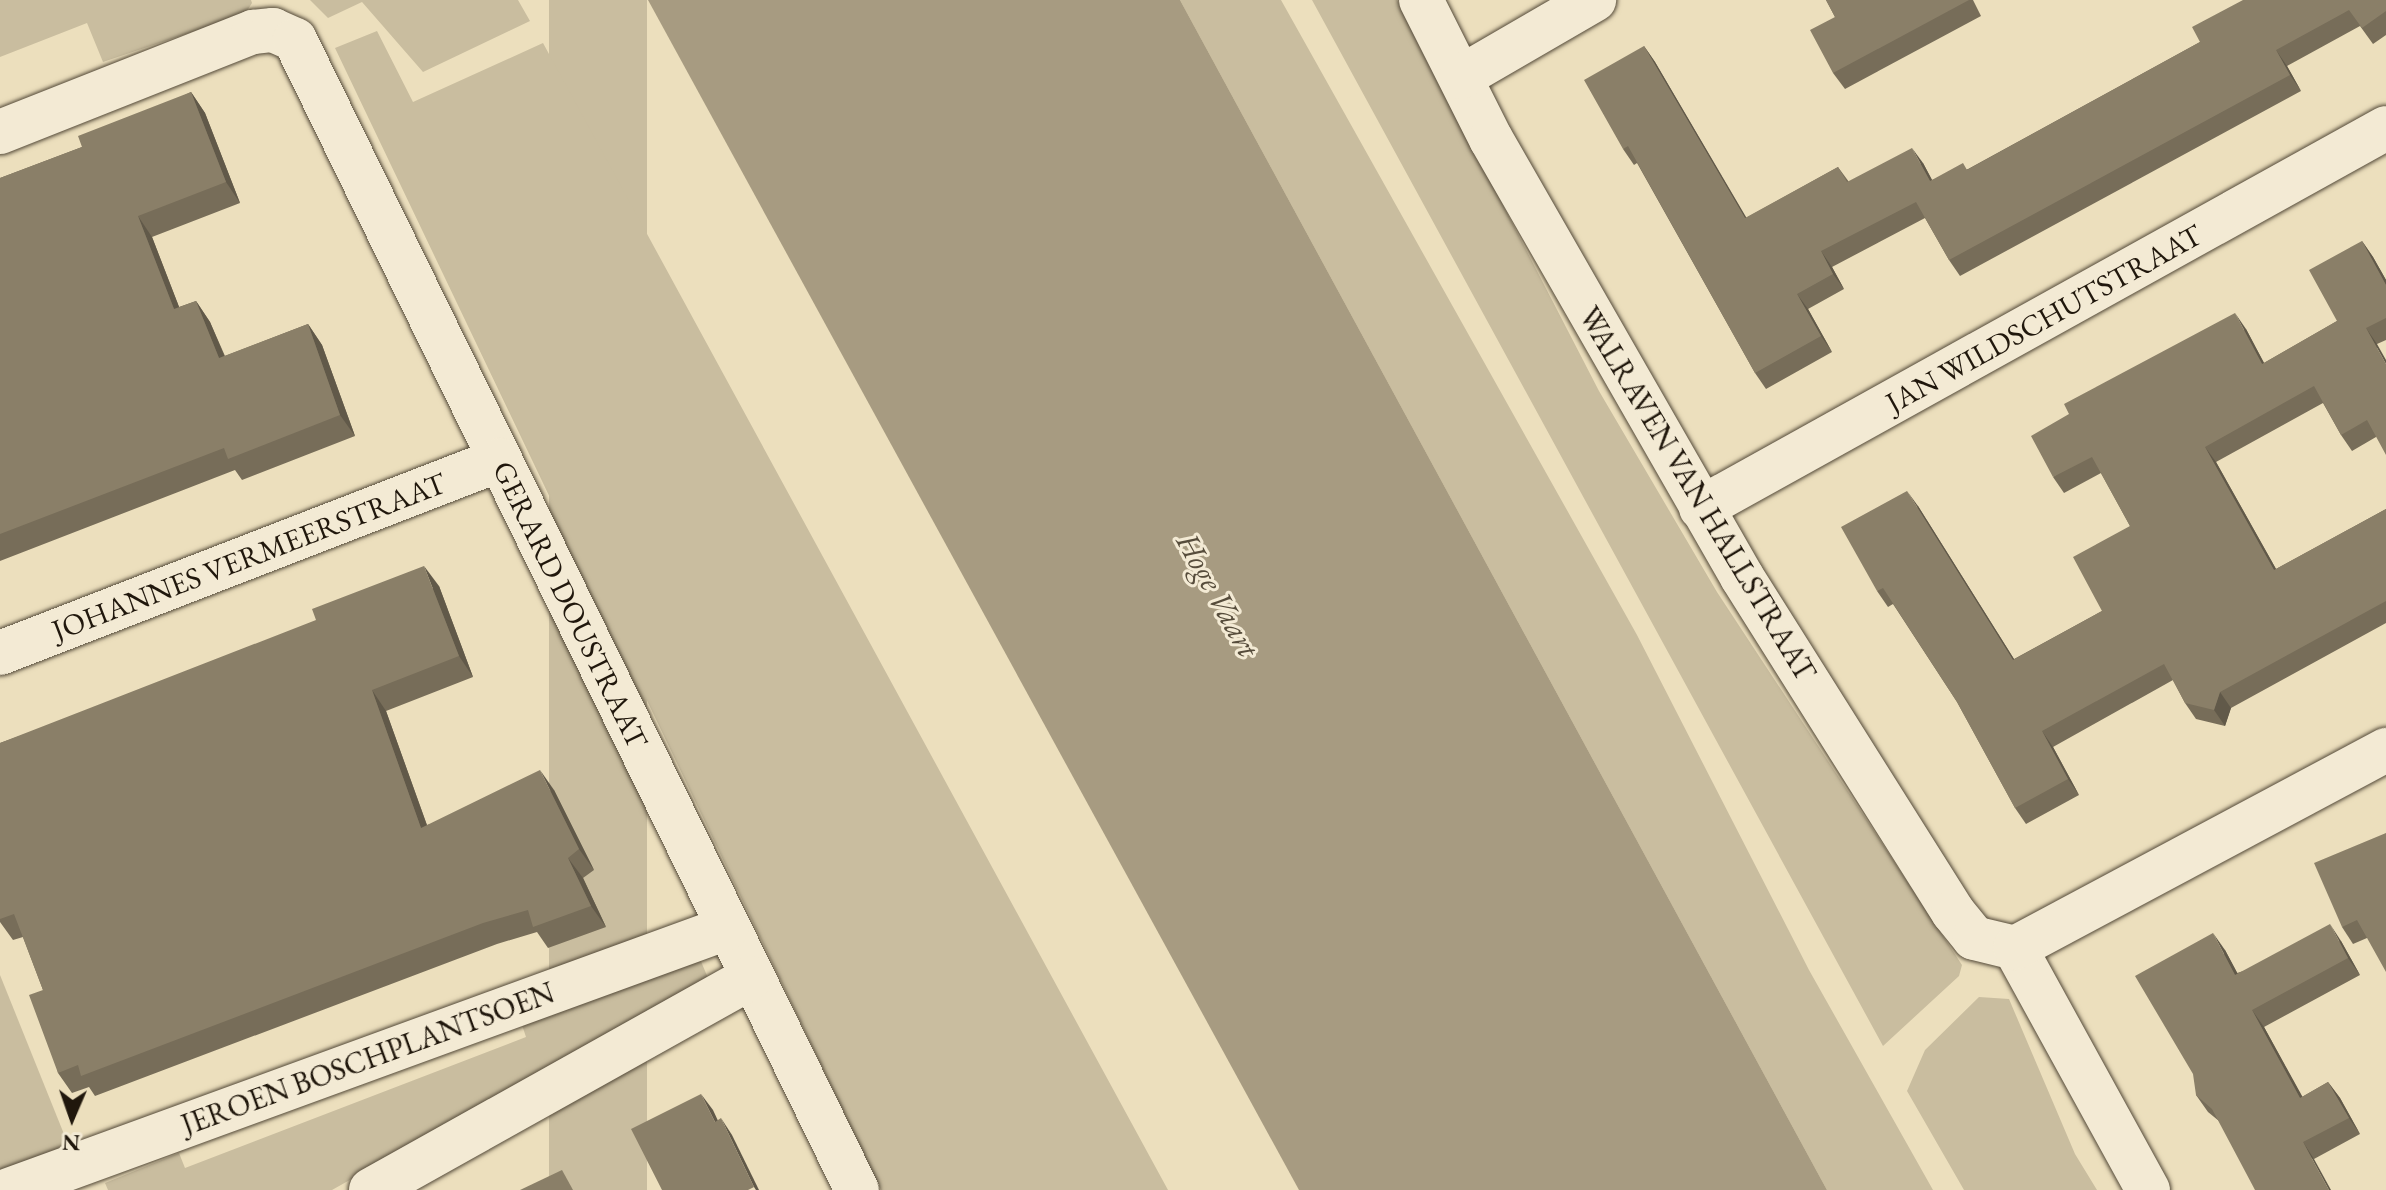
<!DOCTYPE html>
<html>
<head>
<meta charset="utf-8">
<style>
	body { margin:0 }
	#map { position:relative; width:2386px; height:1190px; overflow:hidden; background:#ecdfbd; font-family:"EB Garamond",serif }
	div>[style] { position:absolute }
	.green>* { inset:0; background:#c9bd9f; transform-origin:0 0 }
	.water>* { inset:0; background:#a79b81 }
	.roads { filter:drop-shadow(0 0 2px #534938) drop-shadow(0 0 2px #534938) }
	.minor>* { height:44px; margin:-22px; padding:0 22px; transform-origin:22px; border-radius:22px; background:#f3ead4 }
	.wall>* { inset:0; background:#776d59 }
	.shaded-wall>* { inset:0; background:#615949 }
	.building>* { inset:0; background:#8a7f68 }
	span { translate:-50% -50%; white-space:nowrap; text-align:center; line-height:1.15; -webkit-text-stroke:6px #f3ead4; paint-order:stroke }
	.street-label { font-size:30px; color:#20170c }
	.water-label { font-size:32px; color:#564c3b; font-style:italic }
	.north { position:absolute; left:32px; top:1078px; width:80px; height:80px; -webkit-text-stroke:6px #f3ead4; paint-order:stroke; rotate:182deg; font-size:22px; font-weight:700; line-height:32px; text-align:center; color:#20170c }
	.north::after { content:''; display:block; margin:auto; width:28px; height:36px; background:#20170c; clip-path:polygon(50% 0,100% 100%,50% 72%,0 100%) }
</style>
</head>
<body>
<div id="map">
	<div class="green">
		<div style="clip-path:polygon(0 0,251px 0,252px 3px,245px 14px,103px 62px,87px 23px,0 57px)"></div>
		<div style="clip-path:polygon(310px 0,518px 0,530px 21px,423px 72px,362px 2px,328px 18px)"></div>
		<div style="left:549px;top:0;width:98px;height:1359px"></div>
		<div style="clip-path:polygon(1180px 0,1281px 0,1637px 635px,1809px 970px,1933px 1190px,1827px 1190px)"></div>
		<div style="clip-path:polygon(1312px 0,1397px 0,1599px 391px,1717px 592px,1962px 965px,1959px 976px,1883px 1046px)"></div>
		<div style="clip-path:polygon(377px 31px,413px 102px,543px 43px,1168px 1190px,881px 1190px,335px 48px)"></div>
		<div style="clip-path:polygon(700px 959px,708px 978px,332px 1190px,108px 1190px,105px 1183px,179px 1153px,185px 1168px,526px 1037px,521px 1022px)"></div>
		<div style="clip-path:polygon(0 975px,70px 1149px,0 1177px)"></div>
		<div style="clip-path:polygon(1979px 997px,2009px 999px,2075px 1154px,2097px 1190px,1964px 1190px,1907px 1091px,1925px 1050px)"></div>
	</div>
	<div class="water">
		<div style="clip-path:polygon(648px 0,1180px 0,1827px 1190px,1299px 1190px)"></div>
	</div>
	<div class="roads">
		<div class="minor">
			<div style="left:1421px;top:0;width:156px;rotate:63.3deg"></div>
			<div style="left:1491px;top:139px;width:505px;rotate:60.18deg"></div>
			<div style="left:1742px;top:577px;width:396px;rotate:57.8deg"></div>
			<div style="left:1953px;top:912px;width:33px;rotate:51deg"></div>
			<div style="left:1974px;top:938px;width:42px;rotate:13.7deg"></div>
			<div style="left:1461px;top:77px;width:154px;rotate:-30.1deg"></div>
			<div style="left:0;top:132px;width:272px;rotate:-21.6deg"></div>
			<div style="left:253px;top:32px;width:20px;rotate:-6deg"></div>
			<div style="left:273px;top:30px;width:24px;rotate:24deg"></div>
			<div style="left:295px;top:40px;width:1280px;rotate:63.96deg"></div>
			<div style="left:1701px;top:508px;width:783px;rotate:-29.02deg"></div>
			<div style="left:0;top:653px;width:535px;rotate:-21.15deg"></div>
			<div style="left:9px;top:1190px;width:764px;rotate:-20.05deg"></div>
			<div style="left:371px;top:1190px;width:434px;rotate:-29.2deg"></div>
			<div style="left:2148px;top:1190px;width:276px;rotate:-118.8deg"></div>
			<div style="left:2015px;top:948px;width:421px;rotate:-28.1deg"></div>
		</div>
	</div>
	<div class="wall">
		<div style="clip-path:polygon(1826px 0,1973px 0,1981px 16px,1845px 89px,1833px 73px,1835px 17px)"></div>
		<div style="clip-path:polygon(2386px 0,2386px 35px,2373px 44px,2360px 26px,2287px 66px,2301px 91px,1960px 276px,1949px 260px,1925px 218px,1832px 267px,1844px 289px,1808px 309px,1832px 352px,1766px 389px,1755px 373px,1637px 163px,1634px 165px,1623px 149px,1644px 46px,1655px 62px,1746px 218px,1838px 167px,1849px 182px,1923px 163px,1932px 180px,1968px 169px,2200px 42px)"></div>
		<div style="clip-path:polygon(191px 92px,205px 113px,240px 203px,152px 237px,179px 307px,196px 301px,210px 322px,225px 356px,308px 324px,322px 345px,355px 436px,242px 480px,235px 470px,0 561px,0 178px,82px 147px)"></div>
		<div style="clip-path:polygon(2362px 241px,2373px 257px,2386px 280px,2386px 340px,2377px 344px,2376px 437px,2352px 451px,2341px 435px,2323px 403px,2216px 462px,2276px 569px,2386px 509px,2386px 623px,2231px 708px,2225px 726px,2196px 719px,2185px 703px,2173px 680px,2053px 747px,2079px 795px,2026px 824px,2015px 808px,1957px 702px,1893px 604px,1888px 607px,1877px 591px,1918px 506px,2014px 659px,2102px 611px,2130px 526px,2101px 473px,2064px 493px,2053px 477px,2246px 329px,2264px 363px,2337px 321px)"></div>
		<div style="clip-path:polygon(439px 586px,473px 677px,386px 711px,427px 825px,554px 790px,594px 870px,583px 878px,606px 927px,548px 948px,537px 932px,497px 944px,95px 1096px,89px 1087px,72px 1093px,58px 1073px,43px 990px,23px 937px,13px 940px,0 922px,0 743px)"></div>
		<div style="clip-path:polygon(2386px 833px,2367px 938px,2353px 944px,2342px 927px)"></div>
		<div style="clip-path:polygon(2341px 941px,2360px 975px,2264px 1027px,2302px 1097px,2328px 1082px,2340px 1098px,2360px 1134px,2314px 1159px,2219px 1121px,2208px 1112px,2196px 1095px,2225px 950px,2237px 973px)"></div>
	</div>
	<div class="shaded-wall">
		<div style="clip-path:polygon(1644px 46px,1655px 62px,1756px 234px,1745px 218px)"></div>
		<div style="clip-path:polygon(2276px 50px,2287px 66px,2301px 91px,2290px 75px)"></div>
		<div style="clip-path:polygon(191px 92px,205px 113px,240px 203px,226px 182px)"></div>
		<div style="clip-path:polygon(1912px 148px,1923px 163px,1941px 197px,1930px 181px)"></div>
		<div style="clip-path:polygon(138px 216px,152px 237px,188px 330px,174px 309px)"></div>
		<div style="clip-path:polygon(2362px 241px,2373px 257px,2386px 280px,2386px 285px)"></div>
		<div style="clip-path:polygon(1821px 251px,1832px 267px,1844px 289px,1833px 274px)"></div>
		<div style="clip-path:polygon(1797px 294px,1808px 309px,1832px 352px,1821px 336px)"></div>
		<div style="clip-path:polygon(196px 301px,210px 322px,234px 379px,219px 358px)"></div>
		<div style="clip-path:polygon(2235px 313px,2246px 329px,2273px 380px,2262px 364px)"></div>
		<div style="clip-path:polygon(308px 324px,322px 345px,355px 436px,340px 415px)"></div>
		<div style="clip-path:polygon(2366px 328px,2377px 344px,2386px 360px,2386px 364px)"></div>
		<div style="clip-path:polygon(2205px 447px,2216px 462px,2285px 585px,2274px 570px)"></div>
		<div style="clip-path:polygon(1907px 491px,1918px 506px,2024px 675px,2013px 660px)"></div>
		<div style="clip-path:polygon(424px 566px,439px 586px,473px 677px,459px 656px)"></div>
		<div style="clip-path:polygon(372px 690px,386px 711px,435px 848px,421px 828px)"></div>
		<div style="clip-path:polygon(2220px 692px,2231px 708px,2225px 726px,2214px 710px)"></div>
		<div style="clip-path:polygon(2042px 731px,2053px 747px,2079px 795px,2068px 779px)"></div>
		<div style="clip-path:polygon(540px 770px,554px 790px,594px 870px,579px 849px)"></div>
		<div style="clip-path:polygon(568px 858px,583px 878px,606px 927px,591px 906px)"></div>
		<div style="clip-path:polygon(2330px 924px,2341px 941px,2360px 975px,2348px 958px)"></div>
		<div style="clip-path:polygon(2213px 933px,2225px 950px,2247px 991px,2235px 975px)"></div>
		<div style="clip-path:polygon(2252px 1010px,2264px 1027px,2312px 1114px,2300px 1098px)"></div>
		<div style="clip-path:polygon(2328px 1082px,2340px 1098px,2360px 1134px,2349px 1118px)"></div>
		<div style="clip-path:polygon(701px 1094px,713px 1110px,726px 1138px,715px 1122px)"></div>
		<div style="clip-path:polygon(721px 1118px,732px 1135px,759px 1190px,756px 1190px,754px 1187px)"></div>
		<div style="clip-path:polygon(2303px 1142px,2314px 1159px,2331px 1190px,2329px 1190px)"></div>
	</div>
	<div class="building">
		<div style="clip-path:polygon(1826px 0,1969px 0,1833px 73px,1810px 30px,1835px 17px)"></div>
		<div style="clip-path:polygon(2243px 0,2386px 0,2386px 11px,2362px 28px,2349px 10px,2276px 50px,2290px 75px,1949px 260px,1916px 202px,1821px 251px,1833px 274px,1797px 294px,1821px 336px,1755px 373px,1628px 146px,1623px 149px,1584px 80px,1644px 46px,1745px 218px,1838px 167px,1847px 182px,1912px 148px,1930px 181px,1963px 163px,1967px 170px,2200px 42px,2192px 27px)"></div>
		<div style="clip-path:polygon(191px 92px,226px 182px,138px 216px,174px 309px,196px 301px,219px 358px,308px 324px,340px 415px,228px 459px,224px 448px,0 534px,0 178px,82px 147px,78px 136px)"></div>
		<div style="clip-path:polygon(2362px 241px,2386px 285px,2386px 318px,2366px 328px,2386px 364px,2386px 455px,2367px 420px,2341px 435px,2314px 386px,2205px 447px,2274px 570px,2386px 509px,2386px 601px,2220px 692px,2214px 710px,2185px 703px,2164px 664px,2042px 731px,2068px 779px,2015px 808px,1957px 702px,1883px 588px,1877px 591px,1841px 527px,1907px 491px,2013px 660px,2102px 611px,2073px 557px,2130px 526px,2092px 457px,2053px 477px,2031px 436px,2069px 414px,2064px 404px,2235px 313px,2262px 364px,2337px 321px,2309px 270px)"></div>
		<div style="clip-path:polygon(424px 566px,459px 656px,372px 690px,421px 828px,540px 770px,579px 849px,568px 858px,591px 906px,533px 927px,528px 910px,483px 923px,81px 1076px,78px 1065px,58px 1073px,29px 995px,43px 990px,14px 914px,0 919px,0 743px,316px 620px,312px 609px)"></div>
		<div style="clip-path:polygon(2386px 833px,2386px 972px,2357px 920px,2342px 927px,2314px 863px)"></div>
		<div style="clip-path:polygon(2330px 924px,2348px 958px,2252px 1010px,2300px 1098px,2328px 1082px,2349px 1118px,2303px 1142px,2329px 1190px,2255px 1190px,2212px 1109px,2196px 1095px,2193px 1074px,2135px 976px,2213px 933px,2235px 975px)"></div>
		<div style="clip-path:polygon(701px 1094px,715px 1122px,721px 1118px,754px 1187px,748px 1190px,662px 1190px,631px 1129px)"></div>
		<div style="clip-path:polygon(562px 1170px,573px 1190px,520px 1190px)"></div>
	</div>
	<div class="street-label">
		<span style="left:2044px;top:319px;rotate:-29deg">JAN WILDSCHUTSTRAAT</span>
		<span style="left:1697px;top:494px;rotate:59deg">WALRAVEN VAN HALLSTRAAT</span>
		<span style="left:249px;top:557px;rotate:-21deg">JOHANNES VERMEERSTRAAT</span>
		<span style="left:570px;top:605px;rotate:64deg">GERARD DOUSTRAAT</span>
		<span style="left:368px;top:1059px;rotate:-20deg">JEROEN BOSCHPLANTSOEN</span>
	</div>
	<div class="water-label">
		<span style="left:1218px;top:595px;rotate:61deg">Hoge Vaart</span>
	</div>
	<div class="north">N</div>
</div>
</body>
</html>
